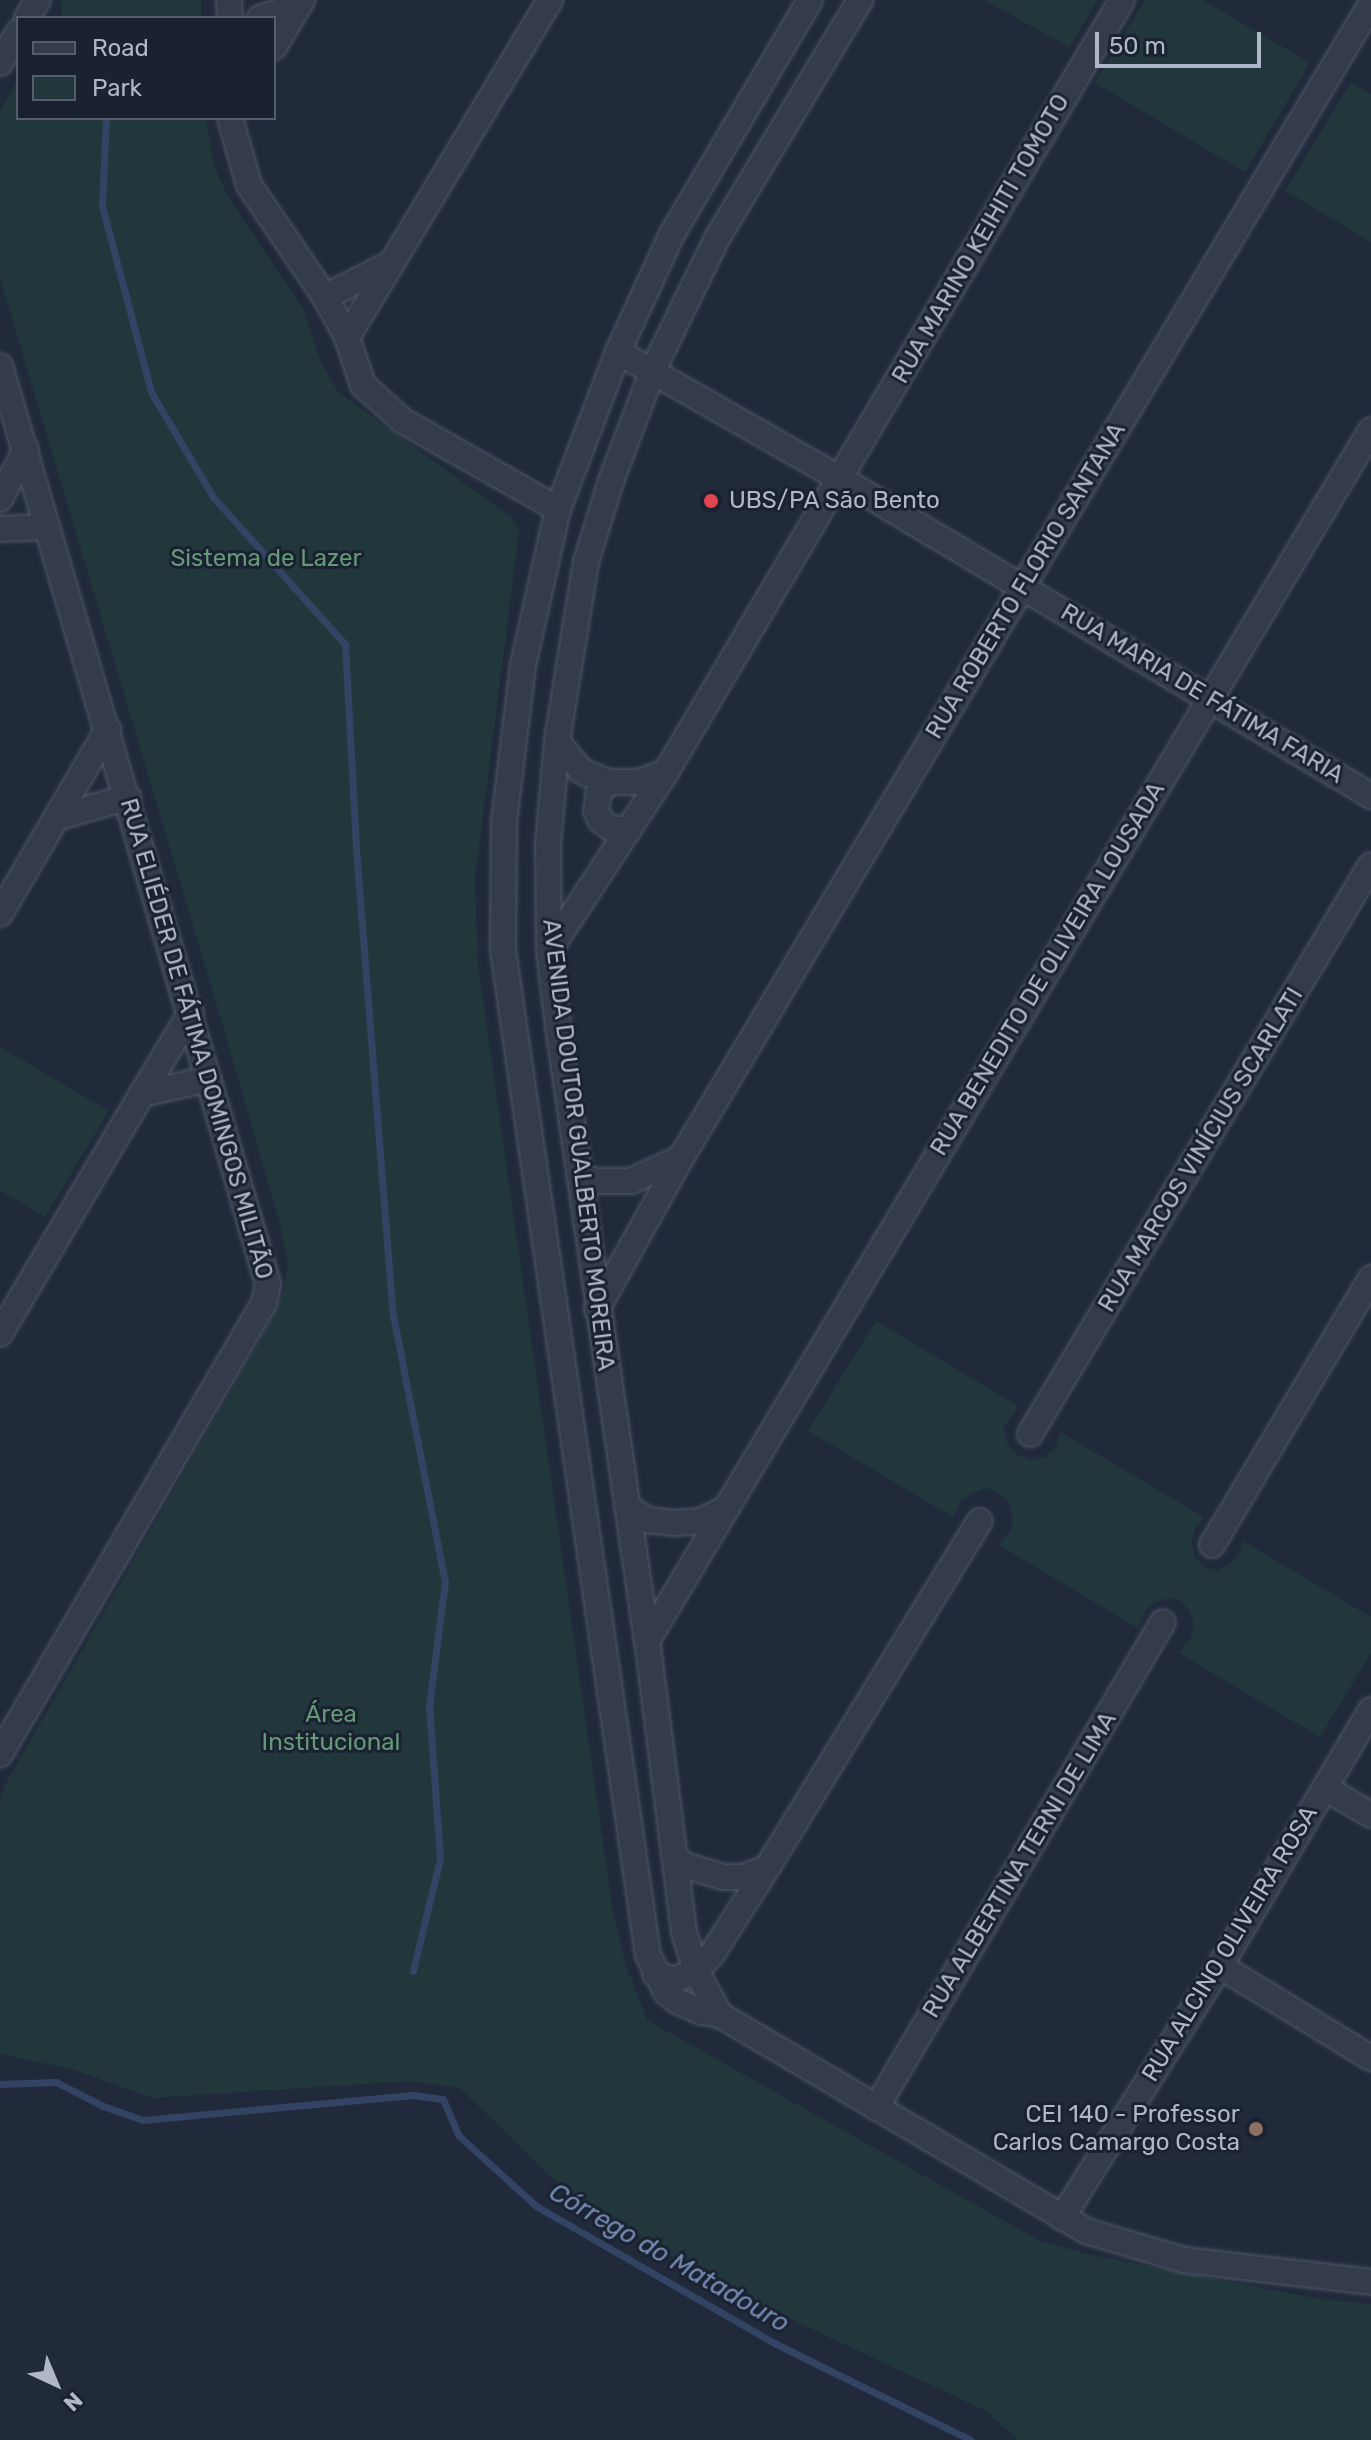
<!DOCTYPE html>
<html>
<head>
<meta charset="utf-8">
<style>
	body { margin:0 }
	#map { position:relative; width:1371px; height:2440px; overflow:hidden; background:#202a3b; font-family:Rubik,sans-serif }
	div>[style] { position:absolute }
	.green>* { inset:0; background:#22373c; transform-origin:0 0 }
	.stream>* { height:7px; margin:-3.5px; padding:0 3.5px; transform-origin:3.5px; border-radius:3.5px; background:#334364 }
	.roads { filter:drop-shadow(0 0 2px #4f5766) drop-shadow(0 0 2px #4f5766) }
	.street>* { height:24px; margin:-12px; padding:0 12px; transform-origin:12px; border-radius:12px; background:#343c4c }
	.dots>* { width:22px; height:22px; translate:-50% -50%; box-sizing:border-box; border:4px solid #1a2130; border-radius:50% }
	span { translate:-50% -50%; white-space:nowrap; text-align:center; line-height:1.15; -webkit-text-stroke:6px #1a2130; paint-order:stroke }
	.street-label { font-size:24px; color:#afb7c8 }
	.poi-label { font-size:24px; color:#afb7c8 }
	.left { translate:0 -50%; text-align:left }
	.right { translate:-100% -50%; text-align:right }
	.park-label { font-size:24px; color:#659a76 }
	.water-label { font-size:26px; color:#758ab2; font-style:italic }
	.legend { position:absolute; left:16px; top:16px; width:260px; height:104px; box-sizing:border-box; background:#1a2130; border:2px solid #565d6d; margin:0; padding:10px 14px; list-style:none; font-size:24px; color:#afb7c8 }
	.legend li { display:flex; align-items:center; gap:16px; height:40px }
	.legend b { width:40px; border:2px solid #565d6d }
	.north { position:absolute; left:16px; top:2344px; width:80px; height:80px; -webkit-text-stroke:6px #1a2130; paint-order:stroke; rotate:136deg; font-size:22px; font-weight:700; line-height:32px; text-align:center; color:#afb7c8 }
	.north::after { content:''; display:block; margin:auto; width:28px; height:36px; background:#afb7c8; clip-path:polygon(50% 0,100% 100%,50% 72%,0 100%) }
	.scale { position:absolute; left:1095px; top:32px; width:166px; height:36px; box-sizing:border-box; border:4px solid #afb7c8; border-top:0; padding-left:10px; font-size:24px; line-height:28px; white-space:nowrap; color:#afb7c8; -webkit-text-stroke:6px #1a2130; paint-order:stroke }
</style>
</head>
<body>
<div id="map">
	<div class="green">
		<div style="left:62px;top:0;width:139px;height:21px"></div>
		<div style="clip-path:polygon(984px 0,1098px 0,1069px 47px)"></div>
		<div style="clip-path:polygon(1145px 0,1203px 0,1310px 63px,1245px 172px,1095px 83px)"></div>
		<div style="clip-path:polygon(18px 79px,18px 118px,206px 118px,214px 166px,228px 197px,303px 309px,322px 365px,338px 392px,511px 517px,519px 530px,475px 880px,478px 965px,613px 1913px,625px 1962px,647px 2020px,1040px 2241px,1091px 2255px,1319px 2299px,1371px 2304px,1371px 2440px,1018px 2440px,986px 2411px,742px 2296px,616px 2224px,561px 2186px,460px 2088px,410px 2081px,152px 2098px,72px 2069px,0 2054px,0 1801px,5px 1785px,272px 1318px,284px 1289px,288px 1266px,282px 1231px,220px 1016px,0 278px,0 112px)"></div>
		<div style="clip-path:polygon(1351px 82px,1371px 95px,1371px 242px,1285px 191px)"></div>
		<div style="clip-path:polygon(0 1047px,109px 1111px,45px 1217px,0 1190px)"></div>
		<div style="clip-path:polygon(876px 1321px,1018px 1406px,1003px 1429px,1007px 1443px,1017px 1455px,1031px 1460px,1046px 1457px,1056px 1447px,1060px 1432px,1204px 1517px,1196px 1527px,1191px 1542px,1195px 1557px,1203px 1567px,1218px 1570px,1230px 1564px,1239px 1554px,1243px 1541px,1371px 1617px,1371px 1653px,1320px 1737px,1179px 1653px,1190px 1639px,1194px 1624px,1189px 1610px,1180px 1600px,1168px 1598px,1154px 1603px,1144px 1612px,1138px 1628px,999px 1545px,1010px 1531px,1013px 1517px,1008px 1503px,998px 1492px,985px 1488px,972px 1493px,960px 1502px,953px 1517px,808px 1431px)"></div>
	</div>
	<div class="stream">
		<div style="left:106px;top:118px;width:88px;rotate:92.6deg"></div>
		<div style="left:102px;top:206px;width:192px;rotate:75.2deg"></div>
		<div style="left:151px;top:392px;width:122px;rotate:59.4deg"></div>
		<div style="left:213px;top:497px;width:198px;rotate:48.1deg"></div>
		<div style="left:345px;top:644px;width:205px;rotate:86.9deg"></div>
		<div style="left:356px;top:849px;width:467px;rotate:85.5deg"></div>
		<div style="left:393px;top:1315px;width:272px;rotate:79deg"></div>
		<div style="left:445px;top:1582px;width:124px;rotate:97.4deg"></div>
		<div style="left:429px;top:1705px;width:154px;rotate:85.9deg"></div>
		<div style="left:440px;top:1859px;width:115px;rotate:103.6deg"></div>
		<div style="left:0;top:2084px;width:56px;rotate:-2deg"></div>
		<div style="left:56px;top:2082px;width:53px;rotate:27.1deg"></div>
		<div style="left:103px;top:2106px;width:42px;rotate:19.3deg"></div>
		<div style="left:143px;top:2120px;width:271px;rotate:-5.3deg"></div>
		<div style="left:413px;top:2095px;width:30px;rotate:8deg"></div>
		<div style="left:443px;top:2099px;width:39px;rotate:67deg"></div>
		<div style="left:458px;top:2135px;width:105px;rotate:42.3deg"></div>
		<div style="left:536px;top:2206px;width:277px;rotate:29.9deg"></div>
		<div style="left:776px;top:2344px;width:217px;rotate:26.2deg"></div>
	</div>
	<div class="roads">
		<div class="street">
			<div style="left:229px;top:0;width:18px;rotate:87deg"></div>
			<div style="left:810px;top:0;width:272px;rotate:120.5deg"></div>
			<div style="left:672px;top:234px;width:130px;rotate:114.6deg"></div>
			<div style="left:618px;top:352px;width:168px;rotate:110.9deg"></div>
			<div style="left:558px;top:509px;width:160px;rotate:102.6deg"></div>
			<div style="left:523px;top:665px;width:159px;rotate:96.9deg"></div>
			<div style="left:504px;top:823px;width:127px;rotate:90.5deg"></div>
			<div style="left:503px;top:950px;width:1015px;rotate:81.79deg"></div>
			<div style="left:648px;top:1955px;width:41px;rotate:64.1deg"></div>
			<div style="left:666px;top:1992px;width:14px;rotate:39deg"></div>
			<div style="left:677px;top:2001px;width:27px;rotate:24deg"></div>
			<div style="left:702px;top:2012px;width:18px;rotate:9deg"></div>
			<div style="left:720px;top:2015px;width:425px;rotate:30.5deg"></div>
			<div style="left:1086px;top:2231px;width:102px;rotate:16.5deg"></div>
			<div style="left:1184px;top:2260px;width:188px;rotate:6.7deg"></div>
			<div style="left:27px;top:18px;width:21px;rotate:-59deg"></div>
			<div style="left:260px;top:18px;width:26px;rotate:-18deg"></div>
			<div style="left:285px;top:10px;width:16px;rotate:-38deg"></div>
			<div style="left:274px;top:47px;width:55px;rotate:-59.2deg"></div>
			<div style="left:0;top:63px;width:35px;rotate:-59deg"></div>
			<div style="left:230px;top:118px;width:70px;rotate:74.2deg"></div>
			<div style="left:249px;top:185px;width:135px;rotate:55.8deg"></div>
			<div style="left:325px;top:297px;width:46px;rotate:61.2deg"></div>
			<div style="left:347px;top:337px;width:51px;rotate:71.6deg"></div>
			<div style="left:363px;top:385px;width:54px;rotate:42deg"></div>
			<div style="left:403px;top:421px;width:178px;rotate:29.6deg"></div>
			<div style="left:392px;top:263px;width:307px;rotate:-59deg"></div>
			<div style="left:325px;top:297px;width:75px;rotate:-26.9deg"></div>
			<div style="left:392px;top:263px;width:87px;rotate:121.3deg"></div>
			<div style="left:618px;top:352px;width:257px;rotate:29.7deg"></div>
			<div style="left:841px;top:479px;width:618px;rotate:30.88deg"></div>
			<div style="left:0;top:366px;width:956px;rotate:73.73deg"></div>
			<div style="left:268px;top:1284px;width:19px;rotate:102deg"></div>
			<div style="left:264px;top:1303px;width:523px;rotate:120.34deg"></div>
			<div style="left:0;top:499px;width:56px;rotate:-62.5deg"></div>
			<div style="left:0;top:529px;width:46px;rotate:-2.5deg"></div>
			<div style="left:108px;top:729px;width:103px;rotate:120.3deg"></div>
			<div style="left:56px;top:818px;width:75px;rotate:-16.3deg"></div>
			<div style="left:557px;top:741px;width:38px;rotate:51deg"></div>
			<div style="left:581px;top:771px;width:29px;rotate:22deg"></div>
			<div style="left:608px;top:782px;width:31px"></div>
			<div style="left:639px;top:782px;width:29px;rotate:-20deg"></div>
			<div style="left:608px;top:782px;width:13px;rotate:132deg"></div>
			<div style="left:599px;top:792px;width:19px;rotate:99deg"></div>
			<div style="left:596px;top:811px;width:11px;rotate:63deg"></div>
			<div style="left:601px;top:821px;width:12px;rotate:35deg"></div>
			<div style="left:611px;top:828px;width:18px;rotate:6deg"></div>
			<div style="left:0;top:914px;width:111px;rotate:-59.7deg"></div>
			<div style="left:549px;top:951px;width:214px;rotate:-56.8deg"></div>
			<div style="left:666px;top:772px;width:897px;rotate:-59.43deg"></div>
			<div style="left:191px;top:1012px;width:96px;rotate:120.9deg"></div>
			<div style="left:142px;top:1094px;width:68px;rotate:-12.8deg"></div>
			<div style="left:681px;top:1158px;width:1345px;rotate:-59.12deg"></div>
			<div style="left:579px;top:1175px;width:16px;rotate:22deg"></div>
			<div style="left:594px;top:1181px;width:37px"></div>
			<div style="left:631px;top:1181px;width:55px;rotate:-24.7deg"></div>
			<div style="left:681px;top:1158px;width:173px;rotate:119.1deg"></div>
			<div style="left:0;top:1334px;width:279px;rotate:-59.4deg"></div>
			<div style="left:1030px;top:1434px;width:663px;rotate:-59.07deg"></div>
			<div style="left:627px;top:1507px;width:25px;rotate:32deg"></div>
			<div style="left:648px;top:1520px;width:26px;rotate:7deg"></div>
			<div style="left:674px;top:1523px;width:26px;rotate:-4deg"></div>
			<div style="left:700px;top:1521px;width:29px;rotate:-25deg"></div>
			<div style="left:726px;top:1509px;width:154px;rotate:120.9deg"></div>
			<div style="left:726px;top:1509px;width:1257px;rotate:-59.13deg"></div>
			<div style="left:1212px;top:1545px;width:311px;rotate:-59.2deg"></div>
			<div style="left:1325px;top:1788px;width:53px;rotate:30.4deg"></div>
			<div style="left:767px;top:1868px;width:407px;rotate:-58.5deg"></div>
			<div style="left:1220px;top:1966px;width:177px;rotate:31.4deg"></div>
			<div style="left:655px;top:1974px;width:20px;rotate:18deg"></div>
			<div style="left:674px;top:1980px;width:24px;rotate:-22deg"></div>
			<div style="left:696px;top:1971px;width:23px;rotate:-47deg"></div>
			<div style="left:712px;top:1954px;width:102px;rotate:-57.4deg"></div>
			<div style="left:767px;top:1868px;width:26px;rotate:159deg"></div>
			<div style="left:743px;top:1877px;width:20px;rotate:180deg"></div>
			<div style="left:723px;top:1877px;width:39px;rotate:-163deg"></div>
			<div style="left:686px;top:1866px;width:14px;rotate:-144deg"></div>
			<div style="left:720px;top:2015px;width:50px;rotate:-118.6deg"></div>
			<div style="left:696px;top:1971px;width:41px;rotate:-107.1deg"></div>
			<div style="left:684px;top:1932px;width:293px;rotate:-97.2deg"></div>
			<div style="left:647px;top:1641px;width:621px;rotate:-98.23deg"></div>
			<div style="left:558px;top:1026px;width:76px;rotate:-96.8deg"></div>
			<div style="left:549px;top:951px;width:107px;rotate:-90.5deg"></div>
			<div style="left:548px;top:844px;width:103px;rotate:-85deg"></div>
			<div style="left:557px;top:741px;width:181px;rotate:-80.8deg"></div>
			<div style="left:586px;top:562px;width:85px;rotate:-72.8deg"></div>
			<div style="left:611px;top:481px;width:119px;rotate:-69.3deg"></div>
			<div style="left:653px;top:370px;width:144px;rotate:-64.1deg"></div>
			<div style="left:716px;top:240px;width:280px;rotate:-59deg"></div>
			<div style="left:876px;top:2108px;width:564px;rotate:-59.44deg"></div>
			<div style="left:1062px;top:2218px;width:297px;rotate:-57.9deg"></div>
			<div style="left:1220px;top:1966px;width:297px;rotate:-59.5deg"></div>
		</div>
	</div>
	<div class="dots">
		<div style="left:711px;top:501px;background:#e0444e"></div>
		<div style="left:1256px;top:2129px;background:#8d6e63"></div>
	</div>
	<div class="street-label">
		<span style="left:981px;top:239px;rotate:-60deg">RUA MARINO KEIHITI TOMOTO</span>
		<span style="left:1026px;top:581px;rotate:-59deg">RUA ROBERTO FLORIO SANTANA</span>
		<span style="left:1202px;top:694px;rotate:31deg">RUA MARIA DE FÁTIMA FARIA</span>
		<span style="left:1048px;top:969px;rotate:-59deg">RUA BENEDITO DE OLIVEIRA LOUSADA</span>
		<span style="left:196px;top:1039px;rotate:74deg">RUA ELIÉDER DE FÁTIMA DOMINGOS MILITÃO</span>
		<span style="left:578px;top:1145px;rotate:83deg">AVENIDA DOUTOR GUALBERTO MOREIRA</span>
		<span style="left:1201px;top:1150px;rotate:-59deg">RUA MARCOS VINÍCIUS SCARLATI</span>
		<span style="left:1020px;top:1865px;rotate:-59deg">RUA ALBERTINA TERNI DE LIMA</span>
		<span style="left:1230px;top:1944px;rotate:-59deg">RUA ALCINO OLIVEIRA ROSA</span>
	</div>
	<div class="poi-label">
		<span class="left" style="left:729px;top:501px">UBS/PA São Bento</span>
		<span class="right" style="left:1240px;top:2129px">CEI 140 - Professor<br>Carlos Camargo Costa</span>
	</div>
	<div class="park-label">
		<span style="left:266px;top:559px">Sistema de Lazer</span>
		<span style="left:331px;top:1729px">Área<br>Institucional</span>
	</div>
	<div class="water-label">
		<span style="left:669px;top:2258px;rotate:30deg">Córrego do Matadouro</span>
	</div>
	<ul class="legend">
	<li><b style="height:10px;background:#343c4c"></b>Road</li>
	<li><b style="height:22px;background:#22373c"></b>Park</li>
	</ul>
	<div class="north">N</div>
	<div class="scale">50 m</div>
</div>
</body>
</html>
